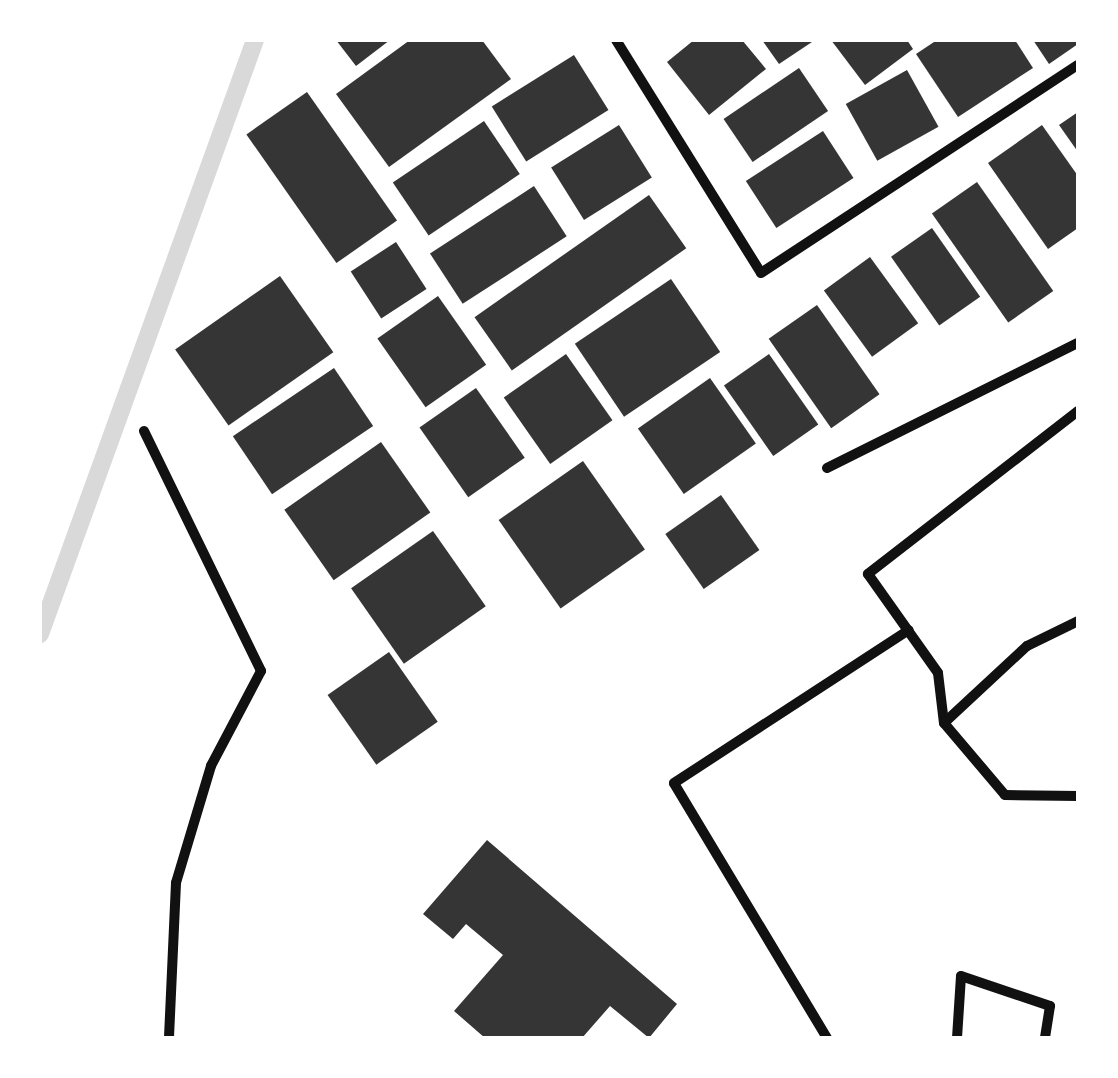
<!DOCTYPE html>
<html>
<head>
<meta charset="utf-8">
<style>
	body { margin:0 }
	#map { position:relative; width:1118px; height:1078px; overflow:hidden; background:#fff; font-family:"Exo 2",sans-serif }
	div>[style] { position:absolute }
	.stream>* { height:18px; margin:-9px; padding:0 9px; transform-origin:9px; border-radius:9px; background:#d9d9d9 }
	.building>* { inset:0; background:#353535; transform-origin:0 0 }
	.minor>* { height:10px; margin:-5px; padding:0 5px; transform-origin:5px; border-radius:5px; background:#111 }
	span { translate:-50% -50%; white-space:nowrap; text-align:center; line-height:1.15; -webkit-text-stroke:8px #fff; paint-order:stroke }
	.frame { position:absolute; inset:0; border:42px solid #fff; pointer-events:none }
</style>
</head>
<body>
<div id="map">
	<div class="stream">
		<div style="left:40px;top:634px;width:632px;rotate:-70.1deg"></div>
	</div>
	<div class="building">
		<div style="clip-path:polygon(336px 40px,390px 40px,356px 66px)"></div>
		<div style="clip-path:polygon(410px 40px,482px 40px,511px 79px,389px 167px,336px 94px)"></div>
		<div style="clip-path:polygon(694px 40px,742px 40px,766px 69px,709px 115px,667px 62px)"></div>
		<div style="clip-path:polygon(762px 40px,815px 40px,779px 64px)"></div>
		<div style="clip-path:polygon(831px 40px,907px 40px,913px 49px,865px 85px)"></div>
		<div style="clip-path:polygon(937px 40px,1015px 40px,1033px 68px,958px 117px,916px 54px)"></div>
		<div style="clip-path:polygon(1033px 40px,1078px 40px,1078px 44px,1049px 64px)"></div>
		<div style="left:574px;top:55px;width:65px;height:97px;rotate:58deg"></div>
		<div style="left:799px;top:68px;width:52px;height:91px;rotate:56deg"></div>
		<div style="left:907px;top:70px;width:65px;height:70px;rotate:61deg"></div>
		<div style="left:307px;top:92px;width:157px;height:74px;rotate:55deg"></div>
		<div style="clip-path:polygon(1078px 112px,1078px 152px,1059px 125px)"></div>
		<div style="left:484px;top:121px;width:64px;height:110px;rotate:56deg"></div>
		<div style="left:619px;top:125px;width:62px;height:80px;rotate:58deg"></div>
		<div style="clip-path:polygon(1042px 125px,1078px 176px,1078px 228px,1048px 249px,988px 163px)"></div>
		<div style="left:823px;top:131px;width:56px;height:92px;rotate:57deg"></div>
		<div style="left:977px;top:182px;width:133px;height:55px;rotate:55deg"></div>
		<div style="left:534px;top:186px;width:60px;height:124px;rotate:57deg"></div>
		<div style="left:649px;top:195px;width:65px;height:213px;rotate:55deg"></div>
		<div style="left:932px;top:228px;width:84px;height:50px;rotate:55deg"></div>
		<div style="left:396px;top:242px;width:56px;height:54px;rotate:57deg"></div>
		<div style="left:870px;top:257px;width:82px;height:57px;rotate:54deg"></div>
		<div style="left:280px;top:276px;width:93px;height:128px;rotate:55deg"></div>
		<div style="left:671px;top:279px;width:88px;height:116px;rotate:56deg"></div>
		<div style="left:438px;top:296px;width:84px;height:74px;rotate:55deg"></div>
		<div style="left:817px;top:305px;width:109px;height:59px;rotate:55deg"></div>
		<div style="left:566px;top:354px;width:81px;height:76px;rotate:55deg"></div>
		<div style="left:769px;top:354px;width:86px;height:55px;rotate:55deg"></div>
		<div style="left:334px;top:368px;width:70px;height:122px;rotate:56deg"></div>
		<div style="left:710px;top:378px;width:80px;height:88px;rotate:55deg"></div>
		<div style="left:476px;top:388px;width:85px;height:69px;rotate:55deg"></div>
		<div style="left:381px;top:442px;width:86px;height:118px;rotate:55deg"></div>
		<div style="left:583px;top:461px;width:108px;height:103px;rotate:55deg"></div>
		<div style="left:721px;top:495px;width:67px;height:68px;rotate:55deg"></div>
		<div style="left:433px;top:531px;width:92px;height:100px;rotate:55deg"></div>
		<div style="left:389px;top:652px;width:85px;height:75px;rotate:55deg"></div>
		<div style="clip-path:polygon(487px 840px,677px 1004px,649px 1038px,610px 1006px,582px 1038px,485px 1038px,454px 1011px,503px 955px,466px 924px,453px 939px,423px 914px)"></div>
	</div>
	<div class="minor">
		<div style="left:616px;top:40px;width:274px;rotate:58.1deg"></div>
		<div style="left:761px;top:273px;width:379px;rotate:-33.3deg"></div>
		<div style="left:1078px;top:411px;width:266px;rotate:142.2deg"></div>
		<div style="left:868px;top:574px;width:121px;rotate:54.7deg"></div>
		<div style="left:938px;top:673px;width:50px;rotate:83.2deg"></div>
		<div style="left:944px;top:723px;width:94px;rotate:49.7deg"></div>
		<div style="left:1005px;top:795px;width:73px;rotate:0.8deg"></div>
		<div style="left:144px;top:431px;width:267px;rotate:64deg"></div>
		<div style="left:261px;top:671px;width:107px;rotate:117.8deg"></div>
		<div style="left:211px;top:766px;width:122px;rotate:106.7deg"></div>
		<div style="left:176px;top:883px;width:155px;rotate:92.6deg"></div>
		<div style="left:827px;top:468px;width:280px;rotate:-26.5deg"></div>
		<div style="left:944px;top:723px;width:113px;rotate:-42.9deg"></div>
		<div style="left:1027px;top:646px;width:57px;rotate:-26.1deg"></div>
		<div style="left:827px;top:1038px;width:297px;rotate:-121deg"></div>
		<div style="left:674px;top:783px;width:280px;rotate:-33.1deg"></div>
		<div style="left:957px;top:1038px;width:62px;rotate:-86.3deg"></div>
		<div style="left:961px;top:976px;width:94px;rotate:18.6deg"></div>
		<div style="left:1050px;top:1006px;width:32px;rotate:99deg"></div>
	</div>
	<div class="frame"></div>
</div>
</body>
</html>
